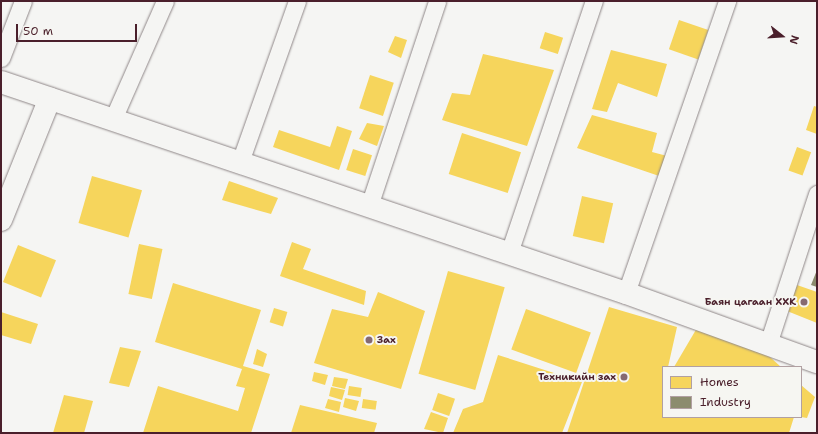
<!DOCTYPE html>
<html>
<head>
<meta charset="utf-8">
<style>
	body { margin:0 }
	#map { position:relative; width:818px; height:434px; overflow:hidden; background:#f5f5f3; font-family:"Shantell Sans",sans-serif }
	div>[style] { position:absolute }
	.homes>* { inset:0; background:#f6d55c; transform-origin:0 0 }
	.industry>* { inset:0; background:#8c8c6e }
	.roads { filter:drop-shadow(0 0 1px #8f8788) drop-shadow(0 0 1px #8f8788) }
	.street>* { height:17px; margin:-8.5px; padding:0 8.5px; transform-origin:8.5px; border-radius:8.5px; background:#f5f5f3 }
	.secondary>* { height:22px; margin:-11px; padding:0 11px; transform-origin:11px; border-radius:11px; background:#f5f5f3 }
	.dots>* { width:11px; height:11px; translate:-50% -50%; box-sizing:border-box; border:2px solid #f6f6f2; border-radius:50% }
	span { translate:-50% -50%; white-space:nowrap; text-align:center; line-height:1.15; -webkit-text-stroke:4px #f6f6f2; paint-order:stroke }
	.poi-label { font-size:10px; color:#4a1f2b; font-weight:700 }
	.right { translate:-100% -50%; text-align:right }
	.left { translate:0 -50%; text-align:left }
	.frame { position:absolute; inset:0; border:2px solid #4a1f2b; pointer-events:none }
	.legend { position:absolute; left:662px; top:366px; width:140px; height:52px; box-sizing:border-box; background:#f6f6f2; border:1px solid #b1a0a2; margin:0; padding:5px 7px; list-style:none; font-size:12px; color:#4a1f2b }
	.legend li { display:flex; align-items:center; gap:8px; height:20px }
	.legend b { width:20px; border:1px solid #b1a0a2 }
	.north { position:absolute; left:762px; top:16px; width:40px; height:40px; -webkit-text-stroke:3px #f6f6f2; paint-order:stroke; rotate:107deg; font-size:11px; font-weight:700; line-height:16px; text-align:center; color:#4a1f2b }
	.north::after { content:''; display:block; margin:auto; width:14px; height:18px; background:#4a1f2b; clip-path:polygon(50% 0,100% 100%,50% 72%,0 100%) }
	.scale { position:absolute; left:16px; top:24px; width:121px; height:18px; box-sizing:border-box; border:2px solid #4a1f2b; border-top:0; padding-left:5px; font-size:12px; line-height:14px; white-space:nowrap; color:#4a1f2b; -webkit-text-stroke:3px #f6f6f2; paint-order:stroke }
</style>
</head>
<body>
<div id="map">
	<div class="homes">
		<div style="left:679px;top:20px;width:31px;height:31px;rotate:19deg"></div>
		<div style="left:545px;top:32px;width:19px;height:17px;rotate:18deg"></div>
		<div style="clip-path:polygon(395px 36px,407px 40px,401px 58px,388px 52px)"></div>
		<div style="clip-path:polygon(611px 50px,667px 64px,657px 97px,618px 83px,607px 112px,592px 109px)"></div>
		<div style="clip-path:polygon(483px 54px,554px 70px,527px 146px,442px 120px,452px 93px,470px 95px)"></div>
		<div style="left:370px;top:75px;width:25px;height:35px;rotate:18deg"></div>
		<div style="clip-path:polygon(814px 106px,817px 107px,817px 134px,806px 130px)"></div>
		<div style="clip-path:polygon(592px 115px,657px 133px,652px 152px,671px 157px,662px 177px,577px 148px)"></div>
		<div style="clip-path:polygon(367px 123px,384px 126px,377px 146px,359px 139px)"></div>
		<div style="clip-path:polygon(337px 126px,352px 131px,339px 170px,273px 147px,279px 130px,330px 147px)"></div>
		<div style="left:462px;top:133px;width:62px;height:43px;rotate:18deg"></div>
		<div style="left:797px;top:147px;width:15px;height:25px;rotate:20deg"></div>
		<div style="left:353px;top:149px;width:20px;height:22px;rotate:18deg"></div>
		<div style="left:92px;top:176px;width:52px;height:49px;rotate:16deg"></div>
		<div style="clip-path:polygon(229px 181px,278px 198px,271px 214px,222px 200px)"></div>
		<div style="left:582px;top:196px;width:32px;height:41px;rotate:13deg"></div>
		<div style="clip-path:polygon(292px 242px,311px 249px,303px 269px,366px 291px,364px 305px,280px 276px)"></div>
		<div style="left:139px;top:244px;width:24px;height:51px;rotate:12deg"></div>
		<div style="left:18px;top:245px;width:41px;height:40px;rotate:22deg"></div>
		<div style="left:448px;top:271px;width:59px;height:107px;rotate:16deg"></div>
		<div style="clip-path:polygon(173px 283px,261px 310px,243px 366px,270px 374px,251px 433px,143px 433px,158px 386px,238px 411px,245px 388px,236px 386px,242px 369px,155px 342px)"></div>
		<div style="clip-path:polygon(797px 285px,817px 292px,817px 323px,787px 311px)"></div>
		<div style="clip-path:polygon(378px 292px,425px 311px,401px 389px,314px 363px,332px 309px,368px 317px)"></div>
		<div style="clip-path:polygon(609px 307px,677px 327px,668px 367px,663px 367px,663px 417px,794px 417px,789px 433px,567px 433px)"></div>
		<div style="left:274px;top:308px;width:14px;height:15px;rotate:17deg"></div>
		<div style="left:526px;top:309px;width:69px;height:43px;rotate:20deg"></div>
		<div style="clip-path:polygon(1px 312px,38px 324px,31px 344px,1px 335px)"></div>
		<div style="clip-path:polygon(697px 328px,760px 348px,781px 367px,674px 367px)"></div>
		<div style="clip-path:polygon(120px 347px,141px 351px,129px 387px,109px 383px)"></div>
		<div style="clip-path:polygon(257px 349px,267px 354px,263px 367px,253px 364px)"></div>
		<div style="clip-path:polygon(498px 355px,582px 382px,562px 433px,453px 433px,463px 409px,483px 402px)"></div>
		<div style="clip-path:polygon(314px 372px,328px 375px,325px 385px,312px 381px)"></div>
		<div style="clip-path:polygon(334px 377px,348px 379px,345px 389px,332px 386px)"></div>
		<div style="clip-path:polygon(801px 385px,815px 397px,807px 418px,801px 417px)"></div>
		<div style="left:349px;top:386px;width:13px;height:9px;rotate:9deg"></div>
		<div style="clip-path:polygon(331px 387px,345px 390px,342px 400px,329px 396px)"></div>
		<div style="left:438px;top:393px;width:18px;height:18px;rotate:19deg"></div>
		<div style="clip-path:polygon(64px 395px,93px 401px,84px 433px,53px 433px)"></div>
		<div style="clip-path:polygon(345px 398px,359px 401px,356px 411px,343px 407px)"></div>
		<div style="clip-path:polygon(328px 399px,341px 402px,339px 412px,325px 408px)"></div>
		<div style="left:363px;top:399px;width:14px;height:9px;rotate:8deg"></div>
		<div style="clip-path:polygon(300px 405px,377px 423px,374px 433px,291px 433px)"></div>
		<div style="clip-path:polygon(431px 412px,448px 418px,443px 433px,424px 429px)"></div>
	</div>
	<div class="industry">
		<div style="clip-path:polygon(817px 270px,817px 287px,811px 285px)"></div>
	</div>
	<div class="roads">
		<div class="street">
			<div style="left:1px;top:58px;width:61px;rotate:-68.9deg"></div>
			<div style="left:113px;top:119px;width:129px;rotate:-66.2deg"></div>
			<div style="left:240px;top:162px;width:171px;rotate:-70.5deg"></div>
			<div style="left:369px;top:206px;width:216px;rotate:-71.6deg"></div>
			<div style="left:509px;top:253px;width:266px;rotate:-71.4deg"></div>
			<div style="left:626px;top:293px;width:309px;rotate:-70.9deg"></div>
			<div style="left:768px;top:344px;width:158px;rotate:-71.9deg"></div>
		</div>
		<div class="secondary">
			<div style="left:1px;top:82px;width:660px;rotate:18.65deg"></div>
			<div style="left:626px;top:293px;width:203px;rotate:19.9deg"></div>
			<div style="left:1px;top:220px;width:131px;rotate:-68.1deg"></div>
		</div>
	</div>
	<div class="dots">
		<div style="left:804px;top:302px;background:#866a71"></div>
		<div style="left:369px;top:340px;background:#866a71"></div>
		<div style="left:624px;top:377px;background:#866a71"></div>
	</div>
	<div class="poi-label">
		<span class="right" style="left:796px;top:302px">Баян цагаан ХХК</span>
		<span class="left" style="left:377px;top:340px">Зах</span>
		<span class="right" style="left:616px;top:377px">Техникийн зах</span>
	</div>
	<div class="frame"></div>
	<ul class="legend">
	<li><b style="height:11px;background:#f6d55c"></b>Homes</li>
	<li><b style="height:11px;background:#8c8c6e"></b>Industry</li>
	</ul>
	<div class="north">N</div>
	<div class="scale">50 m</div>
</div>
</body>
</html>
